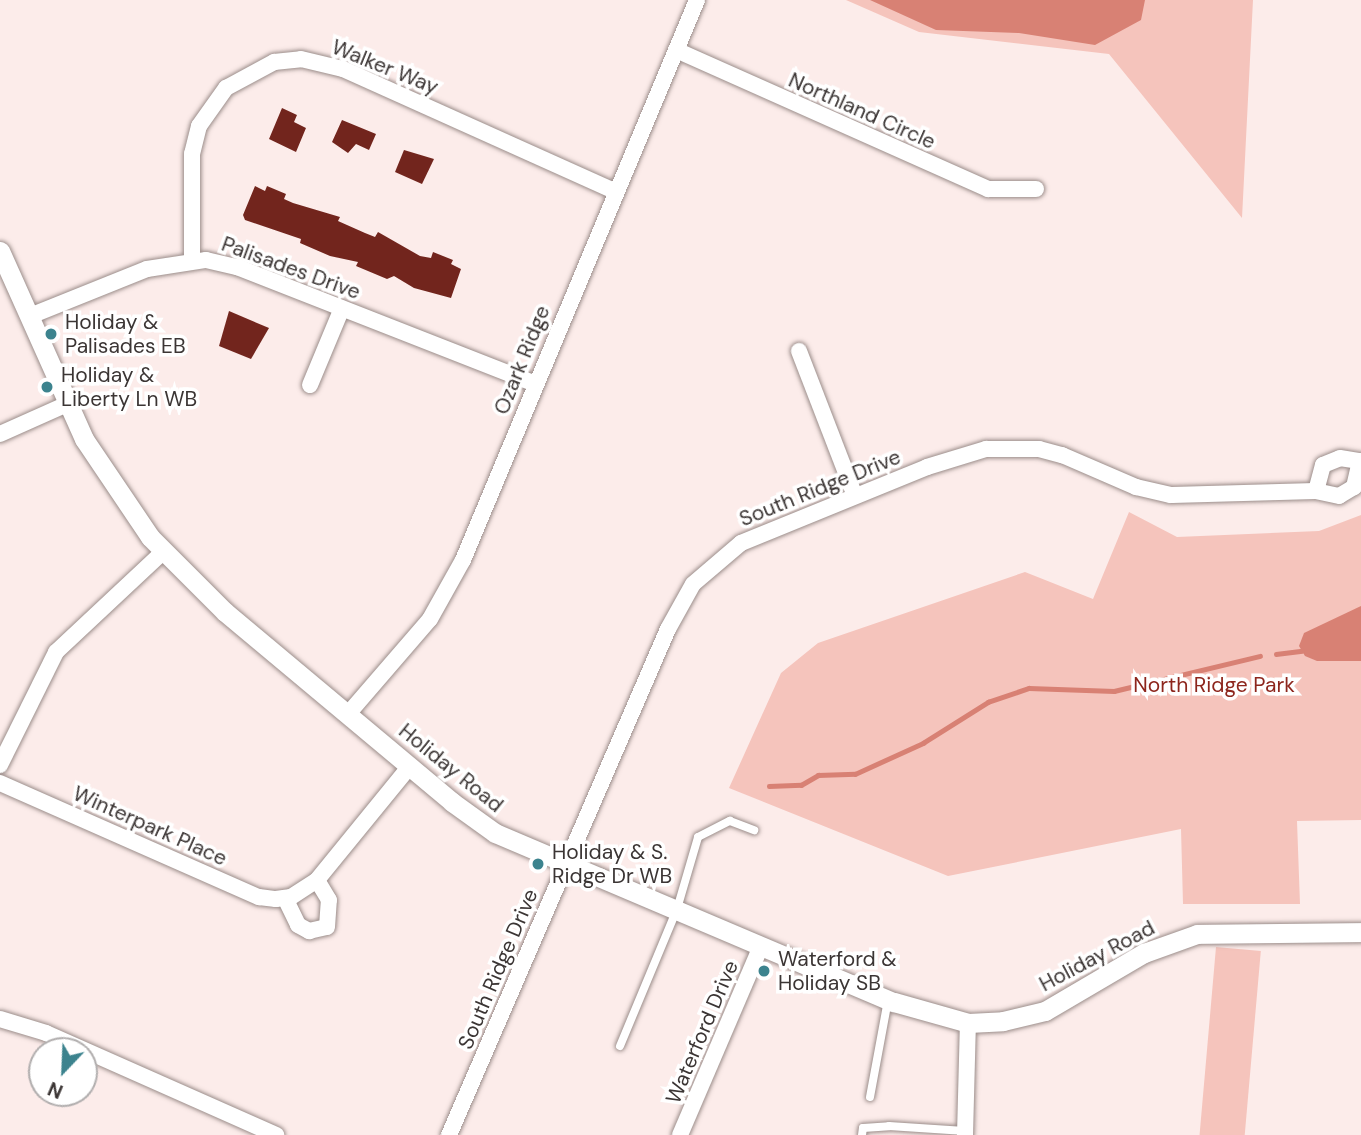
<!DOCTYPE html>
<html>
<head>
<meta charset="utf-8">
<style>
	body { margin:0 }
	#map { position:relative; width:1361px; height:1135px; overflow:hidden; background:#fcecea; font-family:"DM Sans",sans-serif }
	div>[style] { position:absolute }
	.green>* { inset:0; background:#f5c4bc; transform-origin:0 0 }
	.water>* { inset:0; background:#d88174 }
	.stream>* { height:4.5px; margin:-2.25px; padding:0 2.25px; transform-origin:2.25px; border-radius:2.25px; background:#d88174 }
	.building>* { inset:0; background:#72251d }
	.roads { filter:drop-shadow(0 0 2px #9b8d8a) drop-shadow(0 0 2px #9b8d8a) }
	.service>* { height:8px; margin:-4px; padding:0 4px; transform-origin:4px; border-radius:4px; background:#fff }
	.minor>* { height:16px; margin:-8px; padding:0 8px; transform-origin:8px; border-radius:8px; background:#fff }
	.tertiary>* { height:19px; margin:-9.5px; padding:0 9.5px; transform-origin:9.5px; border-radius:9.5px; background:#fff }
	.dots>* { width:19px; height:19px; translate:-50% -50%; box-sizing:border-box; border:4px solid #fff; border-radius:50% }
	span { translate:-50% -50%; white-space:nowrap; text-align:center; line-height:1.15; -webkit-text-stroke:7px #fff; paint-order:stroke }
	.street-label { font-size:21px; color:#3b3534 }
	.poi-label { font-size:21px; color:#3b3534 }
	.left { translate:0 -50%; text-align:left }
	.park-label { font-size:21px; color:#8d261d }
	.north { position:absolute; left:28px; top:1037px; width:70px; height:70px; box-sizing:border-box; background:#fff; border:2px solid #b1aeae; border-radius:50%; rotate:203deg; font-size:19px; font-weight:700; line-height:28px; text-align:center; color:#3b3534 }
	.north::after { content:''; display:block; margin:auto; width:24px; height:32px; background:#3c838e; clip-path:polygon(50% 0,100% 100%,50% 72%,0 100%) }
</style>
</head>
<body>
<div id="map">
	<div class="green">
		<div style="clip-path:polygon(846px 0,1253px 0,1242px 218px,1109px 54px,919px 32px)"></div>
		<div style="clip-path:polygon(1129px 512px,1177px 537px,1319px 531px,1361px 515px,1361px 820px,1297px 821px,1300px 904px,1183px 904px,1181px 829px,948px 876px,729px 788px,781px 673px,818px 643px,1025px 572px,1093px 599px)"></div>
		<div style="left:1216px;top:947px;width:45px;height:189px;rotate:5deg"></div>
	</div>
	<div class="water">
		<div style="clip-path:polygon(870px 0,1145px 0,1141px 20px,1095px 45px,1019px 33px,936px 30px)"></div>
		<div style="clip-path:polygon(1361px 606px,1361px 661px,1317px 661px,1305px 656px,1299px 646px,1304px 633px)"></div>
	</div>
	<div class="stream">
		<div style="left:1276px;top:654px;width:26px;rotate:-7deg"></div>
		<div style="left:769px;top:786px;width:32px;rotate:-2deg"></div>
		<div style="left:801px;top:785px;width:20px;rotate:-30deg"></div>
		<div style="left:818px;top:775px;width:37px;rotate:-2deg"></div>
		<div style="left:855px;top:774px;width:75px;rotate:-24.5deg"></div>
		<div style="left:923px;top:743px;width:77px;rotate:-32.2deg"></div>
		<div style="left:988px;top:702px;width:43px;rotate:-18.9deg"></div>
		<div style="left:1029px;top:688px;width:85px;rotate:2deg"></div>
		<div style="left:1114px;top:691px;width:150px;rotate:-13.5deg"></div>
	</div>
	<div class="building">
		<div style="clip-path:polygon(282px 108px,297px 115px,294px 122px,306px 128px,296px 152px,269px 139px)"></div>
		<div style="clip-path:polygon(342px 120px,376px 134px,369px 150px,356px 144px,348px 153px,332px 142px)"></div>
		<div style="clip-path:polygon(404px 150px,434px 159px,422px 184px,395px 172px)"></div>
		<div style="clip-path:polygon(255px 186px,265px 191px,267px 186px,286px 194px,284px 199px,293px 203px,340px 217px,338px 221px,365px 233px,375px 237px,378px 232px,420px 256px,431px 258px,433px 252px,453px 260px,451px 264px,461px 269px,451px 298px,414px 288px,394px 276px,387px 279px,356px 266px,358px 262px,330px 256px,300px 243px,301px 239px,245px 220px,243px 215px)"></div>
		<div style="clip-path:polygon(229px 311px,269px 328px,251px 359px,219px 346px)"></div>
	</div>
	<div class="roads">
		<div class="service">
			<div style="left:620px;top:1046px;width:148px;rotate:-67.4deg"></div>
			<div style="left:677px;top:909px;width:75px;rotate:-73.7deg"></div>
			<div style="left:698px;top:837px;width:36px;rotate:-27deg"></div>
			<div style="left:730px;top:821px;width:26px;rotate:21deg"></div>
			<div style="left:870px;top:1097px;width:99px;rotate:-79.5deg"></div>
			<div style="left:862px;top:1135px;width:7px;rotate:-82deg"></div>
			<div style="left:863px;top:1128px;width:26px;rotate:-4deg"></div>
			<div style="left:889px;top:1126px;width:76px;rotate:3.8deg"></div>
		</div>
		<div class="minor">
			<div style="left:676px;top:50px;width:342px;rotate:24deg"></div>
			<div style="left:988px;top:189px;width:48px"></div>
			<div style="left:192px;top:259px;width:105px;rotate:-90deg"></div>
			<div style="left:192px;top:154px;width:29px;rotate:-76deg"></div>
			<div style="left:199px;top:126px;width:47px;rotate:-54.6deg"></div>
			<div style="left:226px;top:88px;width:55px;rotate:-28.4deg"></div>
			<div style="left:274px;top:62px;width:27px;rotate:-6deg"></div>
			<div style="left:301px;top:59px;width:43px;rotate:13.4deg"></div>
			<div style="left:343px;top:69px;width:298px;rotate:24.2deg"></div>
			<div style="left:30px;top:316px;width:126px;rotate:-21.9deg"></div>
			<div style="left:147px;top:269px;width:60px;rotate:-8.7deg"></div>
			<div style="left:206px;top:260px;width:32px;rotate:13deg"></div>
			<div style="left:237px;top:267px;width:320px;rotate:21.4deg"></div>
			<div style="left:799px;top:351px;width:155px;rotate:68.9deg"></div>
			<div style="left:310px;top:385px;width:83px;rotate:-67.4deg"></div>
			<div style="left:0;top:434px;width:73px;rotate:-24.1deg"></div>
			<div style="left:1340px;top:458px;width:20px;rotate:9deg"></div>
			<div style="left:1360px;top:461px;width:27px;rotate:103deg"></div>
			<div style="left:1354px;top:487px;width:17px;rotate:149deg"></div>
			<div style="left:1339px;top:496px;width:24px;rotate:-168deg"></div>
			<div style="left:1316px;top:491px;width:27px;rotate:-75deg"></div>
			<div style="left:1323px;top:465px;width:18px;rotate:-22deg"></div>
			<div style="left:348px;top:714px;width:125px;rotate:-49.2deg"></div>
			<div style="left:430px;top:619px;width:68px;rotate:-60.8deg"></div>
			<div style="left:463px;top:560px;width:607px;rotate:-67.32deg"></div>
			<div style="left:0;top:765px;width:126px;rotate:-63.6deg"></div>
			<div style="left:56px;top:652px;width:146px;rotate:-43.1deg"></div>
			<div style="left:0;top:783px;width:283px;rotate:23.8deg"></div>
			<div style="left:259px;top:897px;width:17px;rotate:7deg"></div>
			<div style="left:276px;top:899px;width:15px;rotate:-8deg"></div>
			<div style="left:291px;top:897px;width:31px;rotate:-33deg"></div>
			<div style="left:317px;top:880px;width:147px;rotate:-50.8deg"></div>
			<div style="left:285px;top:898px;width:30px;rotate:64deg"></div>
			<div style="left:298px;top:925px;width:13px;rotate:29deg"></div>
			<div style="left:309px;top:931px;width:18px;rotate:-13deg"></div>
			<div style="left:327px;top:927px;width:27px;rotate:-86deg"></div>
			<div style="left:329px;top:900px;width:23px;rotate:-121deg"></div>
			<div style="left:0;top:1019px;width:48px;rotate:16.9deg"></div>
			<div style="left:46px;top:1033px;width:252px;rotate:23.9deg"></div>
			<div style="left:449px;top:1135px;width:551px;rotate:-66.6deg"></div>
			<div style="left:668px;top:629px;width:51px;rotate:-60.9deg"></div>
			<div style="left:693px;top:584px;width:63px;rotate:-40.5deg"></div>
			<div style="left:741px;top:543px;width:201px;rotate:-22.2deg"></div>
			<div style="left:927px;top:467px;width:62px;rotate:-17deg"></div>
			<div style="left:986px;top:449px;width:53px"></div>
			<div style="left:1039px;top:449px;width:24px;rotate:15deg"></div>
			<div style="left:1062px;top:455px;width:81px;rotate:23.4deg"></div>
			<div style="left:1136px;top:487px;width:36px;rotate:13deg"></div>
			<div style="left:1171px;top:495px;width:145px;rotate:-1.6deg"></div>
			<div style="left:680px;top:1135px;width:206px;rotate:-66.8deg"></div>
			<div style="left:965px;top:1135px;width:112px;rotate:-88.5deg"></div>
		</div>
		<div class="tertiary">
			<div style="left:0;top:251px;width:206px;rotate:65.9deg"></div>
			<div style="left:84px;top:439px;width:118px;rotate:56deg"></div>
			<div style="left:150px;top:537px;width:106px;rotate:45deg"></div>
			<div style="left:225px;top:612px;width:296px;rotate:39.9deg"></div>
			<div style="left:452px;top:802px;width:53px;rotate:35.8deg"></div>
			<div style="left:495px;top:833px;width:433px;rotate:23deg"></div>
			<div style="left:894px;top:1002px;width:77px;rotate:15.8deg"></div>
			<div style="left:968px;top:1023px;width:35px;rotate:-3deg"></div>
			<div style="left:1003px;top:1021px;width:43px;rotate:-13.4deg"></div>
			<div style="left:1045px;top:1011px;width:115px;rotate:-30.4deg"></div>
			<div style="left:1144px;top:953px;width:56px;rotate:-19.7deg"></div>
			<div style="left:1197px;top:934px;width:164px;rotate:-0.7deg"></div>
		</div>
	</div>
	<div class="dots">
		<div style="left:51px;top:334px;background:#3c838e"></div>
		<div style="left:47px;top:387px;background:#3c838e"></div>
		<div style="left:538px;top:864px;background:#3c838e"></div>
		<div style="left:764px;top:971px;background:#3c838e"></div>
	</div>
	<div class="street-label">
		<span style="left:385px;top:67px;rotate:22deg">Walker Way</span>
		<span style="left:862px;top:111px;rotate:24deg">Northland Circle</span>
		<span style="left:291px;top:268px;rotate:20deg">Palisades Drive</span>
		<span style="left:522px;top:360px;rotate:-68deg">Ozark Ridge</span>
		<span style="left:820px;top:488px;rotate:-22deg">South Ridge Drive</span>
		<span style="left:451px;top:768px;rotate:39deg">Holiday Road</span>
		<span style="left:150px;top:826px;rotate:24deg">Winterpark Place</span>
		<span style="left:1097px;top:956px;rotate:-28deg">Holiday Road</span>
		<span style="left:498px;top:969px;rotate:-67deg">South Ridge Drive</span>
		<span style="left:702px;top:1032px;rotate:-67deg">Waterford Drive</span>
	</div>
	<div class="poi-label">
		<span class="left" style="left:65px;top:334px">Holiday &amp;<br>Palisades EB</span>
		<span class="left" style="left:61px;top:387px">Holiday &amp;<br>Liberty Ln WB</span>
		<span class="left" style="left:552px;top:864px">Holiday &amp; S.<br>Ridge Dr WB</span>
		<span class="left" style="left:778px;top:971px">Waterford &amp;<br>Holiday SB</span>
	</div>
	<div class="park-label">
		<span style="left:1214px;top:685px">North Ridge Park</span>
	</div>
	<div class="north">N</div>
</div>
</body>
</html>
